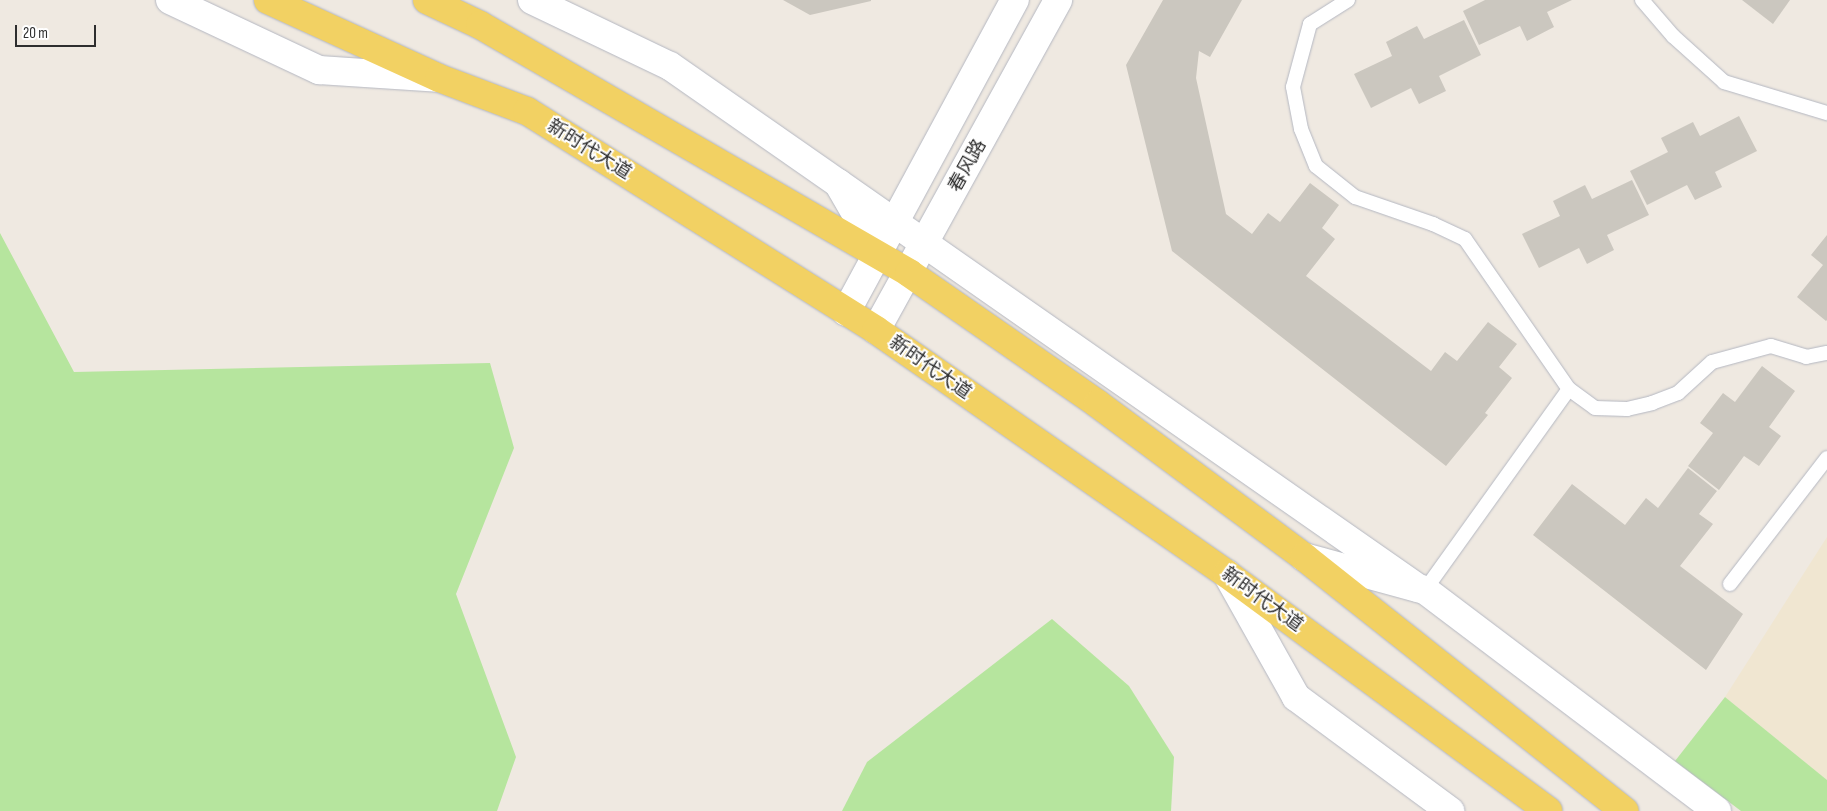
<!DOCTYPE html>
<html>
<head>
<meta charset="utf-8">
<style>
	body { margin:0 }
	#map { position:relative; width:1827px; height:811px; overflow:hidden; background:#efe9e1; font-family:"Sofia Sans Condensed","Noto Sans SC",sans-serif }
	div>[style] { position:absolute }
	.education>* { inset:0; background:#f0e6d1 }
	.green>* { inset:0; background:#b6e59e }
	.building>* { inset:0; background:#cbc7bf }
	.roads { filter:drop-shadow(0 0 1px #b4b7c1) drop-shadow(0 0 1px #b4b7c1) }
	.lane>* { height:14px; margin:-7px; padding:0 7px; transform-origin:7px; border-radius:7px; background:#fff }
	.secondary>* { height:28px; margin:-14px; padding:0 14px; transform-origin:14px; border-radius:14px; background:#fff }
	.primary>* { height:28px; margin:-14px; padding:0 14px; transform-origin:14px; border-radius:14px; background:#f2d163 }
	span { translate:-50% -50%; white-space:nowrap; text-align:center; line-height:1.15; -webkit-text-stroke:4px #fff; paint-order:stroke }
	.street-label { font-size:19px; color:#2e2e2e }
	.scale { position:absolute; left:15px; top:25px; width:81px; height:22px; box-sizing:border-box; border:2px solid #2e2e2e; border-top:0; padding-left:6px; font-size:15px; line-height:18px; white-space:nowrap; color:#2e2e2e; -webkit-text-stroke:4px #fff; paint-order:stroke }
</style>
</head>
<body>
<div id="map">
	<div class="education">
		<div style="clip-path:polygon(1827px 537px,1827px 780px,1725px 697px)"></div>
	</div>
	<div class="green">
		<div style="clip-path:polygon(0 233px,74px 372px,490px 363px,514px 448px,456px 594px,516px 757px,497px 811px,0 811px)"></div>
		<div style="clip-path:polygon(1052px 619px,1129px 686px,1174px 757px,1171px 811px,842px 811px,867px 762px)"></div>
		<div style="clip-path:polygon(1725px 697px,1827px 780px,1827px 811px,1741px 811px,1675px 761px)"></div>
	</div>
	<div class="building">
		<div style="clip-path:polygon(783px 0,871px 0,871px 1px,810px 15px)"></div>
		<div style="clip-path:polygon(1163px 0,1242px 0,1210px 57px,1199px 51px,1196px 78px,1226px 214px,1252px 234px,1268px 213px,1280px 222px,1310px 183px,1339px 205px,1322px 228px,1335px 239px,1306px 276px,1431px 371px,1445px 352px,1457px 361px,1488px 322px,1517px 344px,1499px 367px,1512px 378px,1485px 413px,1488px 415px,1446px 466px,1172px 251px,1126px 65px)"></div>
		<div style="clip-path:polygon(1485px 0,1572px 0,1547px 12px,1554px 27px,1527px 41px,1520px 26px,1479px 45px,1463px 11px)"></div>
		<div style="clip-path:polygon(1742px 0,1790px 0,1773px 24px)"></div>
		<div style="clip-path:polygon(1464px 20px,1481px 55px,1439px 76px,1446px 91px,1419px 104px,1411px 88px,1371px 108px,1354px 74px,1392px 56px,1386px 42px,1417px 26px,1424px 39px)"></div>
		<div style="clip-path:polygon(1739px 116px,1757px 151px,1715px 172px,1722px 187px,1695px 200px,1687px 185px,1647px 205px,1630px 171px,1668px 152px,1661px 138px,1693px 122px,1700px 136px)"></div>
		<div style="clip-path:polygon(1632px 180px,1649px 215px,1607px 235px,1614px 250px,1587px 264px,1579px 248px,1539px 268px,1522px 234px,1560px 216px,1553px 201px,1585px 185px,1592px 199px)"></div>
		<div style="clip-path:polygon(1827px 235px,1827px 320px,1826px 321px,1797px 297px,1823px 265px,1811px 255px)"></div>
		<div style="clip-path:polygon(1762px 366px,1795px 391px,1769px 427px,1781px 436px,1759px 466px,1744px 456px,1719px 490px,1688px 466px,1713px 433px,1700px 423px,1723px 393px,1735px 402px)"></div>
		<div style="clip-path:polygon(1688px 468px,1717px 491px,1699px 514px,1713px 524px,1680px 566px,1743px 614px,1706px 670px,1533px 535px,1572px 484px,1625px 525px,1646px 498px,1658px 508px)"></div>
	</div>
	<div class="roads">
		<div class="lane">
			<div style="left:1348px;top:0;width:45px;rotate:147.7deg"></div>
			<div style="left:1310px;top:24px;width:65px;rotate:105.1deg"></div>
			<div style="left:1293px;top:87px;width:43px;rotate:79.2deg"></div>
			<div style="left:1301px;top:129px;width:40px;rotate:68deg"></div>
			<div style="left:1316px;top:166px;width:50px;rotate:38.5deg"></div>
			<div style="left:1355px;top:197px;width:83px;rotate:19.1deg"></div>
			<div style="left:1433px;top:224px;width:35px;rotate:25deg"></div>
			<div style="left:1465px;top:239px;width:183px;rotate:55.3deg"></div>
			<div style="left:1569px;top:389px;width:32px;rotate:36deg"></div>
			<div style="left:1595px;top:408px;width:32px;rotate:2deg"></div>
			<div style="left:1627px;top:409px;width:26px;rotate:-13deg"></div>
			<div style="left:1652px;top:403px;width:28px;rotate:-21deg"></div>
			<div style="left:1678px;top:393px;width:46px;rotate:-42.4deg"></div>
			<div style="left:1712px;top:362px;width:61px;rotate:-15.2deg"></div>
			<div style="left:1771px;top:346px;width:37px;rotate:17deg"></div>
			<div style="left:1806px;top:357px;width:21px;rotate:-11deg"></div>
			<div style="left:1642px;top:0;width:48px;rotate:49.3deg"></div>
			<div style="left:1673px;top:36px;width:69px;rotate:42deg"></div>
			<div style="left:1724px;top:82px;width:108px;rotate:16.8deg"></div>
			<div style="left:1730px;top:584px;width:159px;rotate:-52.4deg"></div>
			<div style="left:1425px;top:590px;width:247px;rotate:-54.4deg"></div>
		</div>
		<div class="secondary">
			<div style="left:170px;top:0;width:165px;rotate:25.2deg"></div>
			<div style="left:319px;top:70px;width:119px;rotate:3.8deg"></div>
			<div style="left:532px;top:0;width:153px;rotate:25.6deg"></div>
			<div style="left:670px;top:66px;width:205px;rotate:34.9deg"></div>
			<div style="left:838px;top:183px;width:82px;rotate:60deg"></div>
			<div style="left:838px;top:183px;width:707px;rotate:34.93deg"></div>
			<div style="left:846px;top:312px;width:355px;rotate:-61.6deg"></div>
			<div style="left:876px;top:330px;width:377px;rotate:-61.1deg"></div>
			<div style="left:1304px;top:557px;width:125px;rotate:15.3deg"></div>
			<div style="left:1425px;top:590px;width:366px;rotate:37.1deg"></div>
			<div style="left:1227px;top:574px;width:141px;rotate:60.7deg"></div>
			<div style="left:1296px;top:697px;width:192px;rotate:36.5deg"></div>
		</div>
		<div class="primary">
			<div style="left:268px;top:0;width:188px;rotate:24.5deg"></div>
			<div style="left:439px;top:78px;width:94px;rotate:20.6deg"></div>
			<div style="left:527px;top:111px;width:412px;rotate:32.1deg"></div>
			<div style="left:876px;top:330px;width:427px;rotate:34.8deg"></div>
			<div style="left:1227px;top:574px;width:399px;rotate:36.4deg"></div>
			<div style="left:427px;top:0;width:59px;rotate:25.3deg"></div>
			<div style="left:480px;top:25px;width:496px;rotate:30deg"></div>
			<div style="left:909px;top:273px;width:230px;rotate:34.7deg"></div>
			<div style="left:1098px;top:404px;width:257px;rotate:36.6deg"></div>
			<div style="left:1304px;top:557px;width:409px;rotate:38.4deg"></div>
		</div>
	</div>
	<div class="street-label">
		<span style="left:589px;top:150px;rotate:32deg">新时代大道</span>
		<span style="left:968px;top:166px;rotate:-61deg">春风路</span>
		<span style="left:930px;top:368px;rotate:35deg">新时代大道</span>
		<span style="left:1262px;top:600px;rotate:36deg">新时代大道</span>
	</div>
	<div class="scale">20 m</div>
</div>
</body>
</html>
